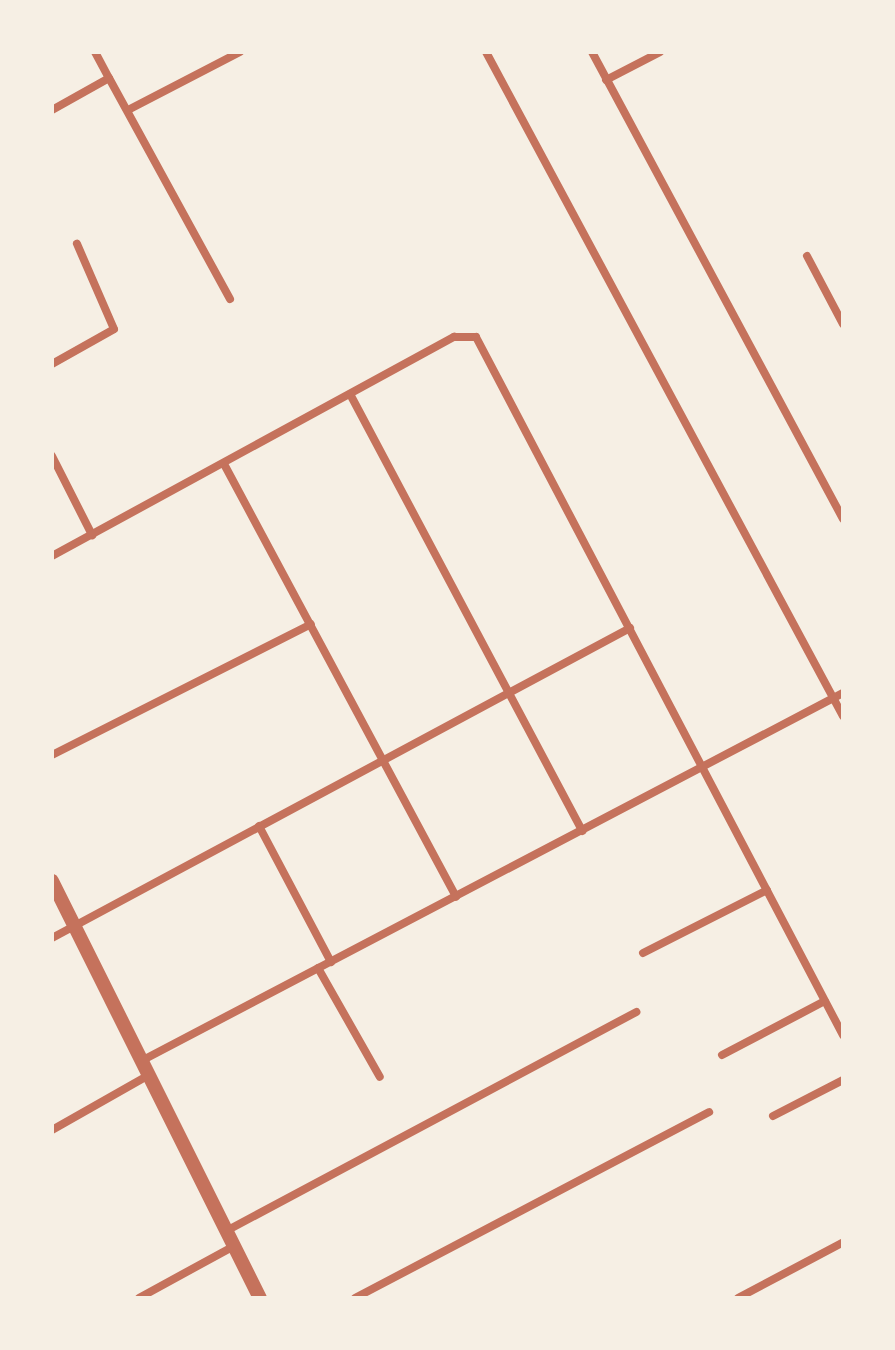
<!DOCTYPE html>
<html>
<head>
<meta charset="utf-8">
<style>
	body { margin:0 }
	#map { position:relative; width:895px; height:1350px; overflow:hidden; background:#f6efe4; font-family:"Noto Sans",sans-serif }
	div>[style] { position:absolute }
	.minor>* { height:8px; margin:-4px; padding:0 4px; transform-origin:4px; border-radius:4px; background:#c5725c }
	.tertiary>* { height:14px; margin:-7px; padding:0 7px; transform-origin:7px; border-radius:7px; background:#c5725c }
	span { translate:-50% -50%; white-space:nowrap; text-align:center; line-height:1.15; -webkit-text-stroke:8px #f6efe4; paint-order:stroke }
	.frame { position:absolute; inset:0; border:54px solid #f6efe4; pointer-events:none }
</style>
</head>
<body>
<div id="map">
	<div class="minor">
		<div style="left:95px;top:52px;width:30px;rotate:62deg"></div>
		<div style="left:486px;top:52px;width:754px;rotate:61.74deg"></div>
		<div style="left:592px;top:52px;width:530px;rotate:61.74deg"></div>
		<div style="left:606px;top:80px;width:61px;rotate:-27.4deg"></div>
		<div style="left:52px;top:110px;width:65px;rotate:-29.3deg"></div>
		<div style="left:109px;top:78px;width:252px;rotate:61.3deg"></div>
		<div style="left:128px;top:110px;width:126px;rotate:-27.4deg"></div>
		<div style="left:807px;top:256px;width:77px;rotate:62.1deg"></div>
		<div style="left:52px;top:364px;width:71px;rotate:-29.4deg"></div>
		<div style="left:114px;top:329px;width:93px;rotate:-113.5deg"></div>
		<div style="left:350px;top:394px;width:495px;rotate:62deg"></div>
		<div style="left:52px;top:456px;width:89px;rotate:63.1deg"></div>
		<div style="left:224px;top:464px;width:491px;rotate:61.8deg"></div>
		<div style="left:52px;top:556px;width:458px;rotate:-28.6deg"></div>
		<div style="left:454px;top:337px;width:22px"></div>
		<div style="left:476px;top:337px;width:789px;rotate:62.27deg"></div>
		<div style="left:52px;top:755px;width:290px;rotate:-26.8deg"></div>
		<div style="left:259px;top:826px;width:154px;rotate:62.1deg"></div>
		<div style="left:52px;top:938px;width:656px;rotate:-28.21deg"></div>
		<div style="left:643px;top:953px;width:139px;rotate:-26.9deg"></div>
		<div style="left:318px;top:968px;width:125px;rotate:60.4deg"></div>
		<div style="left:722px;top:1055px;width:116px;rotate:-27.7deg"></div>
		<div style="left:143px;top:1060px;width:790px;rotate:-27.67deg"></div>
		<div style="left:773px;top:1116px;width:79px;rotate:-27.2deg"></div>
		<div style="left:52px;top:1130px;width:112px;rotate:-29.6deg"></div>
		<div style="left:228px;top:1230px;width:463px;rotate:-28.1deg"></div>
		<div style="left:139px;top:1298px;width:108px;rotate:-28.7deg"></div>
		<div style="left:355px;top:1298px;width:400px;rotate:-27.7deg"></div>
		<div style="left:738px;top:1298px;width:118px;rotate:-27.9deg"></div>
	</div>
	<div class="tertiary">
		<div style="left:52px;top:881px;width:466px;rotate:63.5deg"></div>
	</div>
	<div class="frame"></div>
</div>
</body>
</html>
